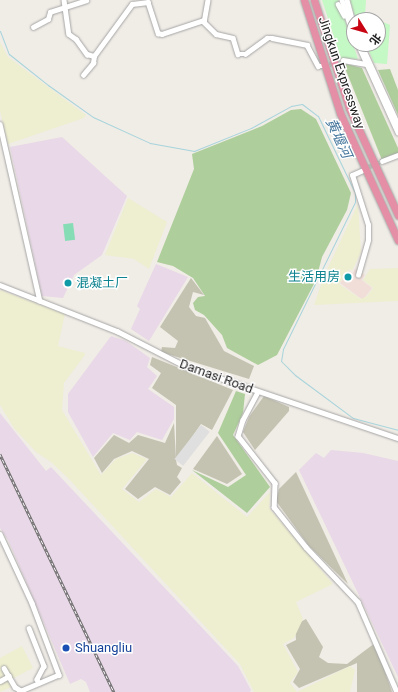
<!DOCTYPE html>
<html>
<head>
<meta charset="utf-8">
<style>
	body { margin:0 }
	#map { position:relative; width:398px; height:692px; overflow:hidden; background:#f0ece6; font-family:Roboto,"Noto Sans SC",sans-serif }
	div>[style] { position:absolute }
	.industrial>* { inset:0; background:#e9d8e7 }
	.military>* { inset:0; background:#f1ded9 }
	.construction>* { inset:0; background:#c4c3b1 }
	.farmland>* { inset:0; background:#eeeed1 }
	.forest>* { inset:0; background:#aece9b }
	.park>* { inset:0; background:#c4f8c4 }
	.pitch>* { inset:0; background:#86ddb5; transform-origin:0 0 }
	.parking>* { inset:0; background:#dfdfdf; transform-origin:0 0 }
	.stream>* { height:1px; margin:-0.5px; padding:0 0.5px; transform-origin:0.5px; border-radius:0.5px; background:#a7d4dc }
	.minor-tunnel>* { height:4.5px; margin-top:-2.25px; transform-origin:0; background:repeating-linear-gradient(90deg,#c6c3be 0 4.5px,transparent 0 6.5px) }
	.roads { filter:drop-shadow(0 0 1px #a6a6a6) drop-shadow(0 0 1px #a6a6a6) }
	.minor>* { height:4.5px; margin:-2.25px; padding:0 2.25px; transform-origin:2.25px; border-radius:2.25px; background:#fff }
	.highway>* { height:7px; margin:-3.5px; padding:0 3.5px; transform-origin:3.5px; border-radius:3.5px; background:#e58fa6 }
	.rail>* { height:2.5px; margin-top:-1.25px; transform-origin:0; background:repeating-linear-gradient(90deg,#fff 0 3px,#6d6d6d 0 6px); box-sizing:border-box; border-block:1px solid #6d6d6d }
	.dots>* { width:11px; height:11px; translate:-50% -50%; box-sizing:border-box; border:2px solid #fff; border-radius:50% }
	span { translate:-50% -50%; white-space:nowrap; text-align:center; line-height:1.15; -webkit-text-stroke:3px #fff; paint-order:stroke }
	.street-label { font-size:13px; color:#1f1f1f }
	.culture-label { font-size:13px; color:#0d838f }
	.right { translate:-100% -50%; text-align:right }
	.left { translate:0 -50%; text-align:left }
	.transit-label { font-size:13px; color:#164399 }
	.water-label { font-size:14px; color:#47789d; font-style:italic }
	.north { position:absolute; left:346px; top:12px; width:40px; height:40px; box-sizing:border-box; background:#fff; border:1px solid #a5a5a5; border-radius:50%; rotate:127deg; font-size:11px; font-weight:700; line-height:16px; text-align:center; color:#1f1f1f }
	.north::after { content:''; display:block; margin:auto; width:14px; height:18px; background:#c90513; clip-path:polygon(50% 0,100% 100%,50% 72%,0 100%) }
</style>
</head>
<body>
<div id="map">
	<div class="industrial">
		<div style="clip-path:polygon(62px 137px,127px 196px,102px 255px,74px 275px,63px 298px,42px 296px,10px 147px)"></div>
		<div style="clip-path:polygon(156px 264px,188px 277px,149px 341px,131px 329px,140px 309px,137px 306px)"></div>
		<div style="clip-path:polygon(111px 336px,126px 341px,150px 358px,147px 367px,157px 376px,148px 389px,174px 407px,174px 419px,162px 440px,137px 432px,130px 440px,113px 433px,93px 457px,68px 412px,68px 394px)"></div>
		<div style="clip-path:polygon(0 413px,46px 471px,51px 467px,238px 666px,251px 690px,250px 692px,90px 692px,86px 682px,81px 679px,70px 684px,8px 540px,0 528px)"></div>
		<div style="clip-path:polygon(331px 450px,363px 453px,398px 461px,398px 677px,299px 470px,316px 453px,324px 458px)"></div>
	</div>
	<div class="military">
		<div style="clip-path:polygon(364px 245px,368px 245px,361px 272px,365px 275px,362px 280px,372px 288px,363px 300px,340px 283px,349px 271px,353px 273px,355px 268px,357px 270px)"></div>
	</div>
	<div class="construction">
		<div style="clip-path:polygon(191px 278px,204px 295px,193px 292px,189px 307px,196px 316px,205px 318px,224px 351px,254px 366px,249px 379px,161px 352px,162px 347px,175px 348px,178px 341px,160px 327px)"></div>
		<div style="clip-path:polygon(152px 357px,233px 390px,212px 430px,201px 424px,176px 460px,177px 465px,182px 468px,177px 477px,181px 482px,170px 495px,155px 487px,138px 499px,125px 489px,149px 459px,132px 451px,114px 459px,102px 473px,94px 458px,114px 435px,129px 443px,138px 435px,165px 443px,174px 423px,176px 458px,176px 405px,152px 388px,161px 373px,150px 365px)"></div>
		<div style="clip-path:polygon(264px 396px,289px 407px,289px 411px,255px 450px,243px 432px,249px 417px)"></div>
		<div style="clip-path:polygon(217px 436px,242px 474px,227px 484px,193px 469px)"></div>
		<div style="clip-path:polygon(296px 472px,348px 584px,309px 546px,276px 501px,279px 489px)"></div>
		<div style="clip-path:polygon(306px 619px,323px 647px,319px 657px,328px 663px,347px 664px,375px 643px,392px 692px,357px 692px,357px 663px,299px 688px,293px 682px,300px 669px,286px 645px,296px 640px,295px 625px)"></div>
	</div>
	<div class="farmland">
		<div style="clip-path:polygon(0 42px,8px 57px,86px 115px,84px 118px,8px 144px,0 111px)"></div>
		<div style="clip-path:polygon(128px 198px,167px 222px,149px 269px,134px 259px,105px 255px)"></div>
		<div style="clip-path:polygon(358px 204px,361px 252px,352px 271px,350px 269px,339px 284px,361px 299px,367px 296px,373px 288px,363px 280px,370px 269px,398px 268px,398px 301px,314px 305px,324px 276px)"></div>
		<div style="clip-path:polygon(0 290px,65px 314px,58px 346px,85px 353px,85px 355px,64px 383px,62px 410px,101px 475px,116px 459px,132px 453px,147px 459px,122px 489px,139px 502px,156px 489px,171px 497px,192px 473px,247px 517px,270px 492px,269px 508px,333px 584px,296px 602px,303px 619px,294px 638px,283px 644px,298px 672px,290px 683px,297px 692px,254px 692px,240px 664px,69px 479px,51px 462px,36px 452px,14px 428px,0 405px)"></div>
		<div style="clip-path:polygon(22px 646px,33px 668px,12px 679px,9px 682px,11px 687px,0 692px,0 658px)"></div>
		<div style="clip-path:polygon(350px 666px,355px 670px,350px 692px,297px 692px)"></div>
	</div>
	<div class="forest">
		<div style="clip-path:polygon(343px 63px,362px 68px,398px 148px,398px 154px,382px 160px)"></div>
		<div style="clip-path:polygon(390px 69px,398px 90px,398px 115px,378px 70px)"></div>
		<div style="clip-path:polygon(301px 109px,316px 119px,351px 193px,347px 210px,322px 257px,316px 280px,277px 355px,258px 365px,227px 348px,222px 335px,204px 315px,195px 310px,193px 303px,198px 297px,205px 296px,193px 278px,173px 266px,157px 262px,194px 169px,192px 154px,262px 126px,291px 110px)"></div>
		<div style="clip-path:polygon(236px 391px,245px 394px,243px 413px,233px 435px,270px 487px,247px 513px,192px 470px,228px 487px,246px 475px,218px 433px)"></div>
	</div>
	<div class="park">
		<div style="clip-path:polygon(322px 0,338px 0,358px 59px,341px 58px)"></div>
		<div style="clip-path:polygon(350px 0,366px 0,365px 15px,378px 20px,356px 20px)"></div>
		<div style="clip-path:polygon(378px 20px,390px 25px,387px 64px,374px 63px,366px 44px,378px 44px)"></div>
	</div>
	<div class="pitch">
		<div style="left:73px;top:223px;width:17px;height:10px;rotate:83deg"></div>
	</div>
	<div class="parking">
		<div style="left:201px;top:425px;width:11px;height:43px;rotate:38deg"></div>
	</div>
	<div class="stream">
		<div style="left:0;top:31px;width:25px;rotate:69deg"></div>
		<div style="left:9px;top:54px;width:50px;rotate:38.5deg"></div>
		<div style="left:48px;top:85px;width:55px;rotate:35.4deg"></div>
		<div style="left:93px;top:117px;width:63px;rotate:24.5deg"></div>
		<div style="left:150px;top:143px;width:45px;rotate:10.3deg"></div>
		<div style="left:194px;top:151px;width:61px;rotate:-22deg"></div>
		<div style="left:251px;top:128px;width:46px;rotate:-28.8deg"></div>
		<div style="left:291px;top:106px;width:11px;rotate:-10deg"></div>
		<div style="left:302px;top:104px;width:20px;rotate:37deg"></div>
		<div style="left:318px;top:116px;width:85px;rotate:64.3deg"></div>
		<div style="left:355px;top:193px;width:9px;rotate:90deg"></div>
		<div style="left:355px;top:202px;width:164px;rotate:116.1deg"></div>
		<div style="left:283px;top:349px;width:12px;rotate:99deg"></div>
		<div style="left:281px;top:361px;width:20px;rotate:45deg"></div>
		<div style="left:295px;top:375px;width:72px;rotate:36.6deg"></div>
		<div style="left:353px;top:418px;width:47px;rotate:14.9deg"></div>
	</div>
	<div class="minor-tunnel">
		<div style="left:323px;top:66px;width:21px;rotate:-17deg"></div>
		<div style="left:363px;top:169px;width:21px;rotate:-23deg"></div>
	</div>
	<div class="roads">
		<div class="minor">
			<div style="left:64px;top:0;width:34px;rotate:82deg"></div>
			<div style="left:69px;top:34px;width:9px;rotate:36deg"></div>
			<div style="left:76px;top:39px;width:19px;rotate:54deg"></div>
			<div style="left:87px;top:54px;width:7px;rotate:16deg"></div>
			<div style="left:208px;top:0;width:22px;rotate:100deg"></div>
			<div style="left:204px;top:22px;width:17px;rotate:45deg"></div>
			<div style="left:216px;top:34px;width:17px;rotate:13deg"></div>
			<div style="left:233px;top:38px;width:17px;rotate:73deg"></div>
			<div style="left:238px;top:54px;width:7px"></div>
			<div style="left:245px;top:54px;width:27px;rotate:-36deg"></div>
			<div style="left:267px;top:38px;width:5px"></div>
			<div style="left:272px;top:38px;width:36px;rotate:11deg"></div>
			<div style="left:307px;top:45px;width:24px;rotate:62deg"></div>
			<div style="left:318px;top:66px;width:5px"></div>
			<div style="left:342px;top:0;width:38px;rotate:72deg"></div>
			<div style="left:347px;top:0;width:28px;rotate:75deg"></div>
			<div style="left:338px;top:4px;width:13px;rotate:61deg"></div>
			<div style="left:33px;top:27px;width:17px;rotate:-28deg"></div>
			<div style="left:48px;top:19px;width:7px;rotate:-74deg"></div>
			<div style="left:50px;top:12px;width:38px;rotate:-18deg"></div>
			<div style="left:358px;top:44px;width:97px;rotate:65.6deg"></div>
			<div style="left:361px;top:44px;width:88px;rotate:65.2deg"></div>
			<div style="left:343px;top:60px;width:23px;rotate:10deg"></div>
			<div style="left:83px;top:75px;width:16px;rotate:-50deg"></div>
			<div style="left:93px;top:63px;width:7px;rotate:-82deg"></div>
			<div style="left:94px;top:56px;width:64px;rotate:-53.8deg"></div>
			<div style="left:132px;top:4px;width:16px;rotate:-7deg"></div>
			<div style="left:148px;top:2px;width:33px;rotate:72deg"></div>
			<div style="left:158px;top:33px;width:4px;rotate:14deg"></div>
			<div style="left:162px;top:34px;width:44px;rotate:-18.4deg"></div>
			<div style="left:0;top:124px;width:181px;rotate:77.3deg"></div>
			<div style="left:382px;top:161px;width:17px;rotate:-21deg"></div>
			<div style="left:358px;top:275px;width:36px;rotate:-74deg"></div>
			<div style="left:368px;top:240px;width:15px;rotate:-90deg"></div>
			<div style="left:368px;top:225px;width:52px;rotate:-107.7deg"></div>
			<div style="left:352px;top:175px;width:10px;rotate:-24deg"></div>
			<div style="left:0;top:285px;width:126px;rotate:21.5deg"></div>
			<div style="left:117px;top:331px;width:79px;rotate:27.2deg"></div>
			<div style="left:187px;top:367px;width:223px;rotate:18.6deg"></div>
			<div style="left:258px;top:392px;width:32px;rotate:118deg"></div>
			<div style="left:243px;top:420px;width:17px;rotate:107deg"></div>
			<div style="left:238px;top:436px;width:60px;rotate:51.8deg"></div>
			<div style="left:275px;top:483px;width:24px;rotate:92deg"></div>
			<div style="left:274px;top:507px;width:51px;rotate:51.3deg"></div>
			<div style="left:306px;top:547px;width:76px;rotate:46.6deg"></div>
			<div style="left:358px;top:602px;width:98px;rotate:66.6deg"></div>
			<div style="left:0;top:534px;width:76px;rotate:65.1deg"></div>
			<div style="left:32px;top:603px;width:77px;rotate:69.4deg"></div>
			<div style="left:59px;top:675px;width:43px;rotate:157deg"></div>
			<div style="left:29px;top:628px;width:41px;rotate:68.5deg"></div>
			<div style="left:44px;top:666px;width:15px;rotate:118deg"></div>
			<div style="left:37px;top:679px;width:4px;rotate:63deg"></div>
			<div style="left:4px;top:668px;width:22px;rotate:60deg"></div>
			<div style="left:15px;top:687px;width:6px;rotate:31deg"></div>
			<div style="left:0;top:681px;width:10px;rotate:-29deg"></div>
		</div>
		<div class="highway">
			<div style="left:304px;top:0;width:119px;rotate:72.3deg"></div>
			<div style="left:340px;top:113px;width:140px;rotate:65.5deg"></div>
			<div style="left:314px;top:0;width:114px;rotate:72deg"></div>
			<div style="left:349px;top:108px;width:118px;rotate:65.4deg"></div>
		</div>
	</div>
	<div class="rail">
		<div style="left:0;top:454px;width:264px;rotate:64.4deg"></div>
	</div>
	<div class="dots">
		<div style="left:348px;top:277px;background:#0f9aa8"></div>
		<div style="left:68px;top:283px;background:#0f9aa8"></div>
		<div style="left:66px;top:648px;background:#1a4fb4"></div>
	</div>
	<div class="street-label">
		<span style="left:341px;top:73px;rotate:71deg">Jingkun Expressway</span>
		<span style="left:216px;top:377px;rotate:20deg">Damasi Road</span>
	</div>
	<div class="culture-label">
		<span class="right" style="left:340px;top:277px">生活用房</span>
		<span class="left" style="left:76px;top:283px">混凝土厂</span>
	</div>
	<div class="transit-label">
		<span class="left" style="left:75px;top:648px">Shuangliu</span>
	</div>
	<div class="water-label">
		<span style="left:339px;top:138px;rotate:65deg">黄堰河</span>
	</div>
	<div class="north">北</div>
</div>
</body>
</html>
